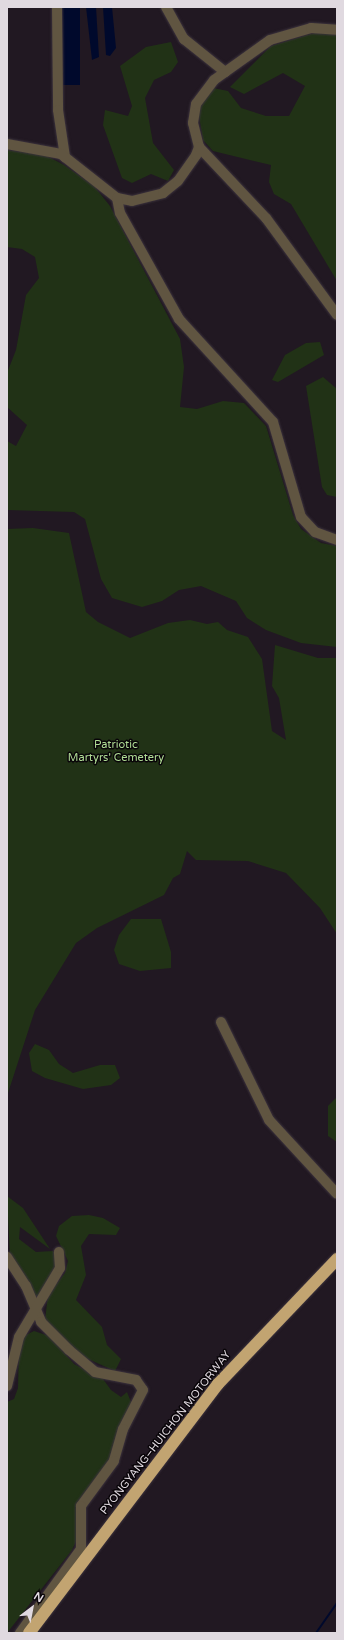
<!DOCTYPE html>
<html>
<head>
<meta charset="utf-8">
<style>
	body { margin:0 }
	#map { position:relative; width:344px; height:1640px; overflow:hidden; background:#211822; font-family:"Varela Round",sans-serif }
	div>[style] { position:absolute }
	.green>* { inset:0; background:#213216 }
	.water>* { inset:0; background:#00092c; transform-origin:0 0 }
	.stream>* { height:2px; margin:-1px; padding:0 1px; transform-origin:1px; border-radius:1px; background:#00092c }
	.roads { filter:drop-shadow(0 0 1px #3c333d) drop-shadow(0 0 1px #3c333d) }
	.minor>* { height:10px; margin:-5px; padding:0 5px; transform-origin:5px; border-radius:5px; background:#605541 }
	.highway>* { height:12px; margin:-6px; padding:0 6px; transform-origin:6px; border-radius:6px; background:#c2a471 }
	span { translate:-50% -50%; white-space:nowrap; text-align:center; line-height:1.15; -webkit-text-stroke:3px #090509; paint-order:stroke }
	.park-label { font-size:11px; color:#b1de96 }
	.street-label { font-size:11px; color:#e0d9e0 }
	.frame { position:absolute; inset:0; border:8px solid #e0d9e0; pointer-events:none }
	.north { position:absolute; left:12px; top:1588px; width:40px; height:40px; -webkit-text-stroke:3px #090509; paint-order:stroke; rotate:32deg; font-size:11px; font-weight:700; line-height:16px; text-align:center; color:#e0d9e0 }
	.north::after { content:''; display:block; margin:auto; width:14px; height:18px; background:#e0d9e0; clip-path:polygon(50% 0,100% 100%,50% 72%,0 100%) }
</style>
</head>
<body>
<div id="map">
	<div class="green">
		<div style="clip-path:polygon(317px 32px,337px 34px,337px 281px,291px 204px,274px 194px,269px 182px,271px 165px,213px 151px,203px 140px,198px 110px,213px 88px,228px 91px,241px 108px,266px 116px,289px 116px,305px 86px,283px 73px,244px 94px,230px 87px,271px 46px)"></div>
		<div style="clip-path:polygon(171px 42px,178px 62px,171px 72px,154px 80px,145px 98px,153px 143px,174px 170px,168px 181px,151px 174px,132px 183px,122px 178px,103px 125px,105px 110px,128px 116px,132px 106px,120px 66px,146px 47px)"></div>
		<div style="clip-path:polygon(7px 150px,45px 155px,64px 165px,94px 186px,110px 206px,180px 339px,184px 367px,180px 407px,197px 409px,223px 401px,244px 403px,266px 426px,293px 515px,301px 529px,321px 543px,337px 546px,337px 647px,301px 643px,266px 630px,247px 618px,236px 601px,201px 586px,179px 590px,162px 601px,142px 607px,112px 598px,101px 579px,85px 519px,74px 512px,7px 510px,7px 441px,16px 446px,27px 425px,7px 407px,7px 373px,16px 350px,26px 295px,39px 278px,35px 257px,22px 249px,7px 247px)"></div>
		<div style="clip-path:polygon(320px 342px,324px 355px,278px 382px,272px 380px,285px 355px,306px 343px)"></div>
		<div style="clip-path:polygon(323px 377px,337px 389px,337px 497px,327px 495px,322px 487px,306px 386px)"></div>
		<div style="clip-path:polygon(33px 528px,69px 533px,86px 612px,98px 622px,130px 638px,168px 623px,190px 620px,207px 624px,218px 622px,227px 630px,248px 637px,262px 659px,272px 731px,286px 740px,279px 698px,272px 686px,275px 645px,318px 658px,337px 658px,337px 934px,320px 908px,286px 873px,248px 861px,196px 860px,187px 851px,180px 874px,173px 878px,164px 895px,97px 928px,76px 943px,35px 1010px,7px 1096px,7px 529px)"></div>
		<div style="clip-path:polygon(131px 919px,161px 919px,171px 952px,171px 968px,140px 971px,119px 964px,114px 950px,119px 935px)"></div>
		<div style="clip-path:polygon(35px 1044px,49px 1050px,59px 1064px,73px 1073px,100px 1065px,115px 1065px,120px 1078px,111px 1085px,83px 1089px,45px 1078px,32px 1071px,29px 1053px)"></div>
		<div style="clip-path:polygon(337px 1097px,337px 1142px,328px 1136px,328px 1106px)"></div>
		<div style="clip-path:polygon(7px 1196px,23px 1208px,50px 1249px,20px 1227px,19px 1239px,36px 1252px,53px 1251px,58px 1257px,53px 1278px,34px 1301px,10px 1256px)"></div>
		<div style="clip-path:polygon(89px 1215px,103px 1218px,120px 1228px,116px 1235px,89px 1234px,81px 1246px,86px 1275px,76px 1300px,102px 1327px,107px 1345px,121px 1359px,115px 1371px,77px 1354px,45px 1320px,48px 1295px,65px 1273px,68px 1261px,56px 1236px,59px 1226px,72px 1216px)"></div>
		<div style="clip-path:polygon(34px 1331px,49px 1336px,74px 1364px,103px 1379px,111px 1390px,121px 1397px,127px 1392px,133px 1407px,110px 1460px,77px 1505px,77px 1539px,72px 1550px,7px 1633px,7px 1402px,14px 1399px,18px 1388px,19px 1348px,24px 1336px)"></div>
	</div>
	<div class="water">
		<div style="left:61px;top:7px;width:19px;height:78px"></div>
		<div style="clip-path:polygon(86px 7px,96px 7px,99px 57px,92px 60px)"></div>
		<div style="clip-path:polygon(103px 7px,112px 7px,116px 48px,110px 56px,106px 55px)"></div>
	</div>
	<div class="stream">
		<div style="left:316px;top:1633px;width:37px;rotate:-55deg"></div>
	</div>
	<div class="roads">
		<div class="minor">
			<div style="left:57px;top:7px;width:103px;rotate:89.4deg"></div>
			<div style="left:58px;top:110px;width:48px;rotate:81.5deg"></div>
			<div style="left:166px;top:7px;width:37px;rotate:61deg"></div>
			<div style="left:184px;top:39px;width:53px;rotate:38.8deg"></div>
			<div style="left:7px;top:144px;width:55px;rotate:10.5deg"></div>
			<div style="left:61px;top:154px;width:71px;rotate:38.2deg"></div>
			<div style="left:117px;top:198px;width:15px;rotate:11deg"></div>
			<div style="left:132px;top:201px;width:32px;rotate:-14deg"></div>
			<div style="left:163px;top:193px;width:19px;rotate:-39deg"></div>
			<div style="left:178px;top:181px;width:32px;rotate:-55deg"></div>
			<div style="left:196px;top:155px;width:9px;rotate:-69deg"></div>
			<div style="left:199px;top:147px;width:25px;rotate:-104deg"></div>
			<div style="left:193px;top:123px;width:19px;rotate:-81deg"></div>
			<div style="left:196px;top:104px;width:30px;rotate:-53deg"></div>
			<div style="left:214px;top:80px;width:69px;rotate:-35.5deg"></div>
			<div style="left:270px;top:40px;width:43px;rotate:-16.3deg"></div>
			<div style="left:311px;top:28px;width:26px;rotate:4deg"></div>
			<div style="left:199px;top:147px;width:98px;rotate:46.7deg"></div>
			<div style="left:266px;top:218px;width:120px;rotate:53.8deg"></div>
			<div style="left:117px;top:198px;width:15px;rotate:79deg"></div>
			<div style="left:120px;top:213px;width:121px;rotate:60.9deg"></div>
			<div style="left:179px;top:319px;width:139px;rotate:47.6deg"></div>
			<div style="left:273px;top:422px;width:99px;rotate:73.6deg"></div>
			<div style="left:301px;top:517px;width:21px;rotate:47deg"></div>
			<div style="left:315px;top:532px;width:23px;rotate:20deg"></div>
			<div style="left:221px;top:1022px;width:109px;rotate:63.9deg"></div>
			<div style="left:269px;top:1120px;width:100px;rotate:47.4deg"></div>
			<div style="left:7px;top:1257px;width:35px;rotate:57deg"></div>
			<div style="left:26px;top:1286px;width:39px;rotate:67deg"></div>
			<div style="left:41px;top:1322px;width:40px;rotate:45deg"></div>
			<div style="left:69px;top:1350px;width:34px;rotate:40deg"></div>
			<div style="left:95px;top:1372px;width:42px;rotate:11deg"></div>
			<div style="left:136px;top:1380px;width:12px;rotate:55deg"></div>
			<div style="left:143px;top:1390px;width:44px;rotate:117.1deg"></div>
			<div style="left:123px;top:1429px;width:33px;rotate:106deg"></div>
			<div style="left:114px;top:1461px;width:56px;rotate:126.3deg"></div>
			<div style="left:81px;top:1506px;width:43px;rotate:90deg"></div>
			<div style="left:81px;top:1549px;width:104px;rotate:126deg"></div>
			<div style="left:7px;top:1386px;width:50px;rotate:-76.2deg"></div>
			<div style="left:19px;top:1337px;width:80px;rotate:-59.3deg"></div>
			<div style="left:60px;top:1268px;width:16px;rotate:-94deg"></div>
		</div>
		<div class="highway">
			<div style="left:29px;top:1633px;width:313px;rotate:-52.8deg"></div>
			<div style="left:218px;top:1384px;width:173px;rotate:-46.4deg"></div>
		</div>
	</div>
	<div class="park-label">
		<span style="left:116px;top:752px">Patriotic<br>Martyrs' Cemetery</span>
	</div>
	<div class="street-label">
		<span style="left:166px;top:1433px;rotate:-52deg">PYONGYANG–HUICHON MOTORWAY</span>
	</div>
	<div class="frame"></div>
	<div class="north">N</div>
</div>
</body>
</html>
